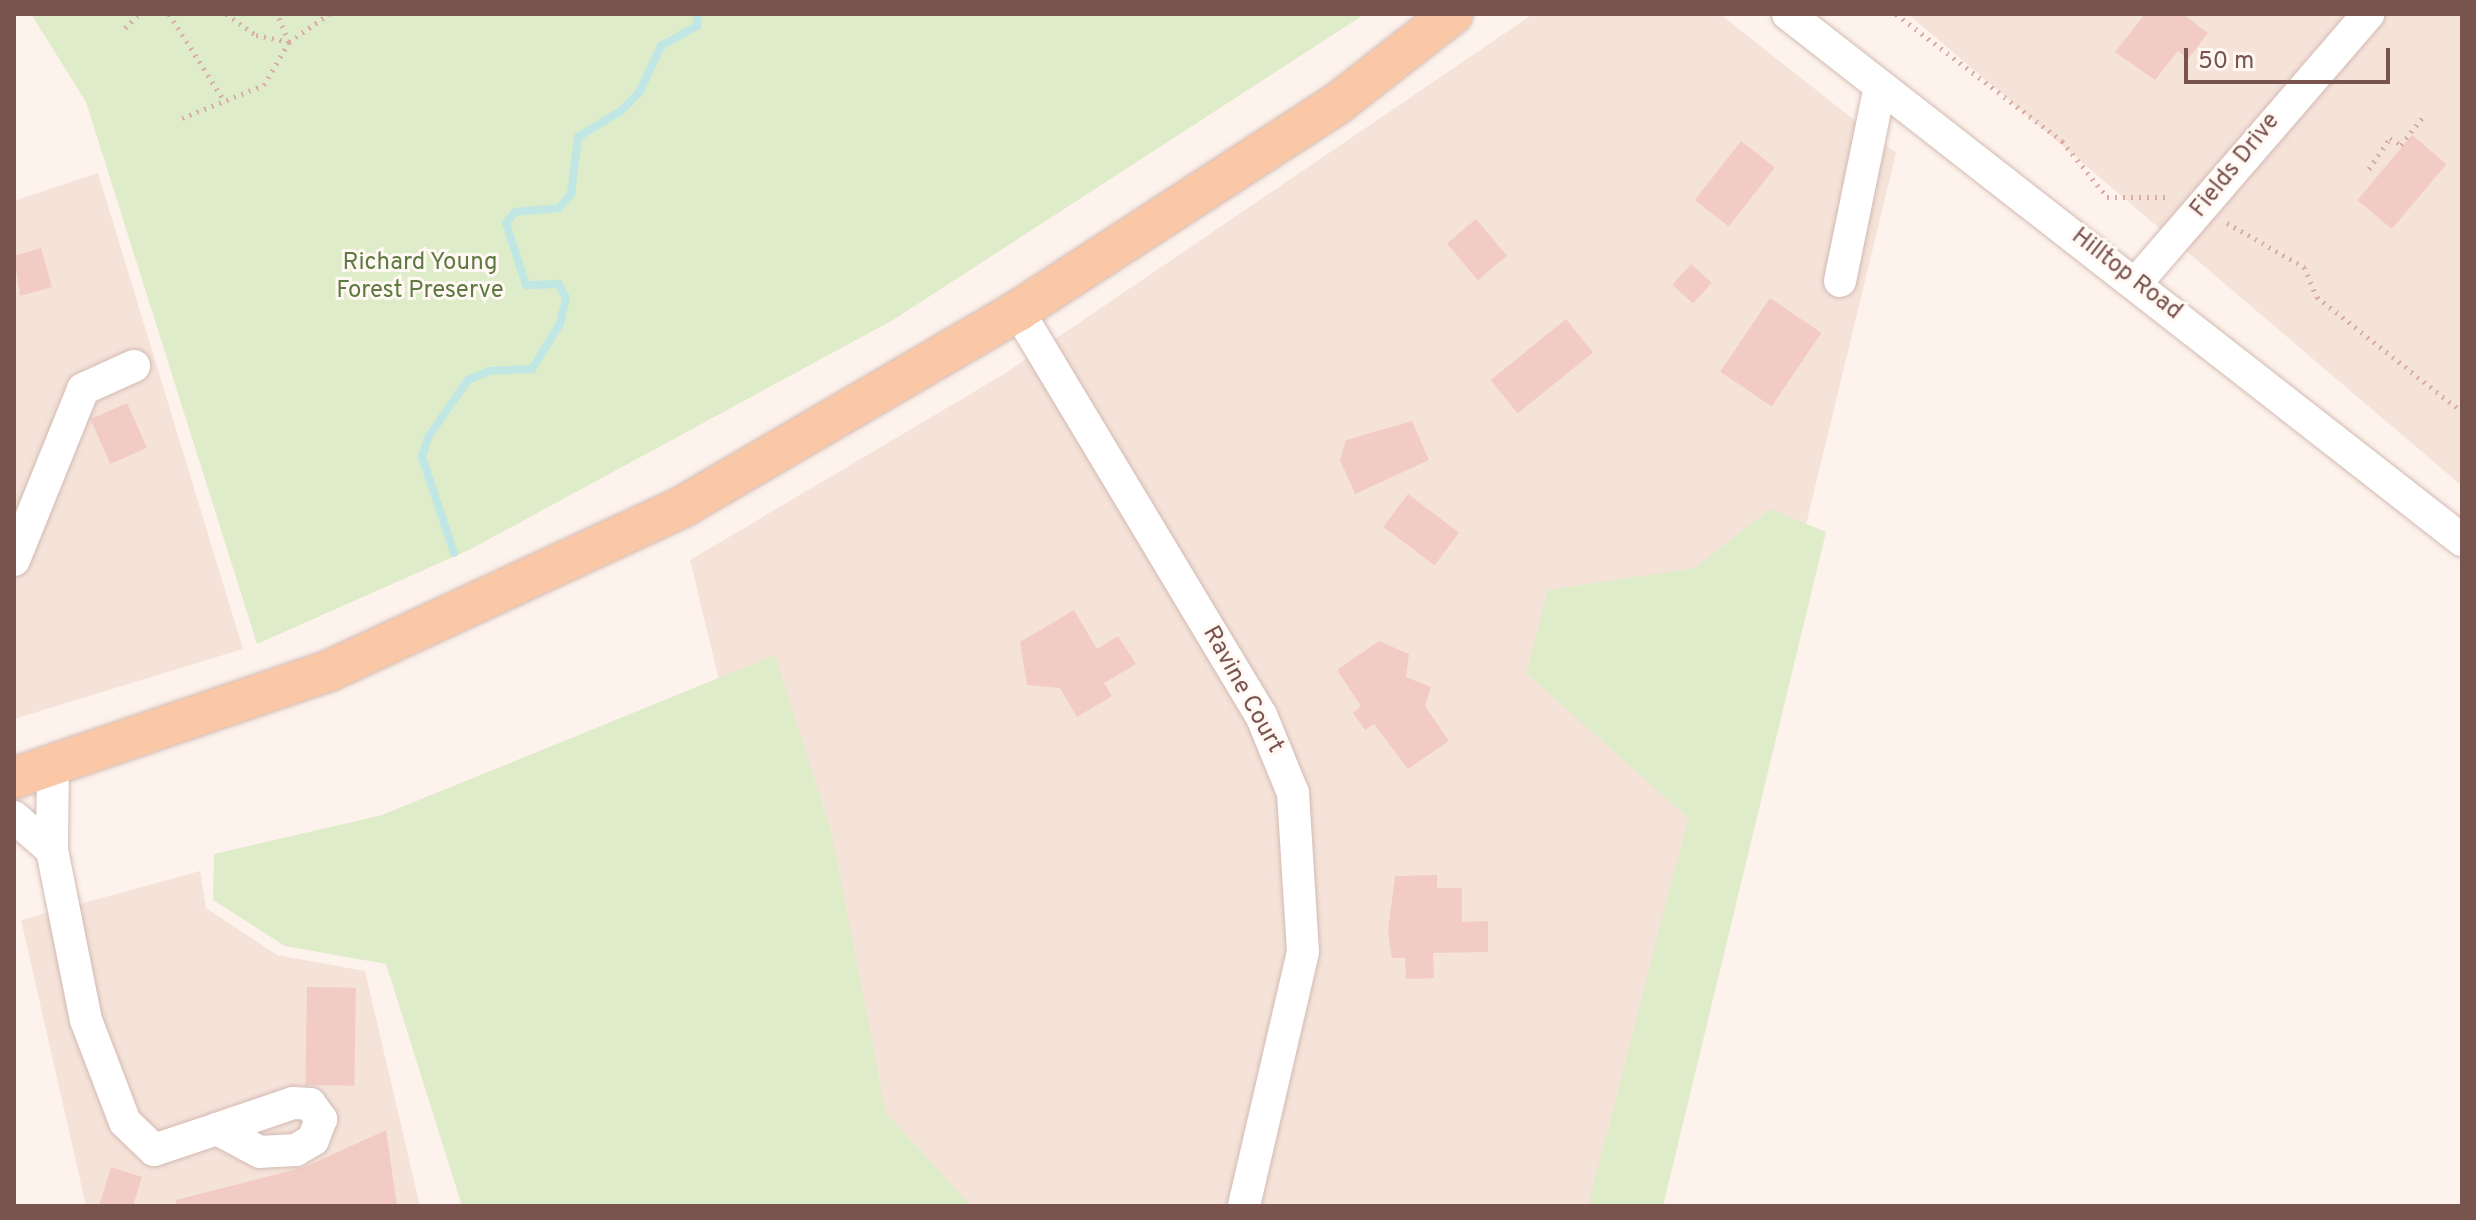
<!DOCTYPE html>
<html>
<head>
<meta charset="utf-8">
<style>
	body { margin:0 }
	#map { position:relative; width:2476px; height:1220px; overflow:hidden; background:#fdf3ec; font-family:Overpass,sans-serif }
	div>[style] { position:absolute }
	.residential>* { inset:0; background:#f5e3da }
	.green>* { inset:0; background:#dfecc9 }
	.stream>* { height:8px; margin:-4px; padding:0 4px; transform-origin:4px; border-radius:4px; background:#c0e7e4 }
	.building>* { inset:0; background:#f2ccc4; transform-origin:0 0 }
	.path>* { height:5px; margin-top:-2.5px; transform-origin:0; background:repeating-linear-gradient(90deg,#d8aea6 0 2px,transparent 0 8px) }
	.roads { filter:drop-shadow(0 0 2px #d3bab3) drop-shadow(0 0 2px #d3bab3) }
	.minor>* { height:32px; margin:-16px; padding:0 16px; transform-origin:16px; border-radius:16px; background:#fff }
	.major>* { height:40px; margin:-20px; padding:0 20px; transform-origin:20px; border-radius:20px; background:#fac8a6 }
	span { translate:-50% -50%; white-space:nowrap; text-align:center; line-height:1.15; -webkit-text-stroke:6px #fff8f3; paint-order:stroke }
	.street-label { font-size:24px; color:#79534e }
	.park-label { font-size:24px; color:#5e7942 }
	.frame { position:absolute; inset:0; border:16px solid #79534e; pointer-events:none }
	.scale { position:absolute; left:2184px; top:48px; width:206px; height:36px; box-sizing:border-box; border:4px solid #79534e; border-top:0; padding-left:10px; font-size:24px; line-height:28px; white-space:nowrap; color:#79534e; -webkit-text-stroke:6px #fff8f3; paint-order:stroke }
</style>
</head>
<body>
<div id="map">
	<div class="residential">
		<div style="clip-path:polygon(1533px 14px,1720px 14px,1896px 153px,1641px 1206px,775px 1206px,813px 1069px,690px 560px,1004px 374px)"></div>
		<div style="clip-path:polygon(1908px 14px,2462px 14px,2462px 486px)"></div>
		<div style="clip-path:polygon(98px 173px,243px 649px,14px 719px,14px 201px)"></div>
		<div style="clip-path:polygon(200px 871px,206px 908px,277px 955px,365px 971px,420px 1206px,86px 1206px,21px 920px)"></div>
	</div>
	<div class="green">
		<div style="clip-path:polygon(31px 14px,1365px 14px,893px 320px,471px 549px,257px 644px,86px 102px)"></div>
		<div style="clip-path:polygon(1770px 509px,1826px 532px,1663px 1206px,1588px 1206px,1688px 818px,1526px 673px,1548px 590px,1695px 568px)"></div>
		<div style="clip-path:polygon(775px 655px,832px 834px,886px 1113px,971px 1206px,462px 1206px,386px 964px,285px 946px,213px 900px,214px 854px,382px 815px)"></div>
	</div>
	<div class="stream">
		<div style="left:454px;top:553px;width:101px;rotate:-108.4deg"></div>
		<div style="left:422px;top:457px;width:21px;rotate:-73deg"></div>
		<div style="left:428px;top:437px;width:70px;rotate:-54.9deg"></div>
		<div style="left:468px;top:380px;width:23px;rotate:-23deg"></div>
		<div style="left:489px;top:371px;width:43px;rotate:-2.7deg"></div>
		<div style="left:532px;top:369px;width:53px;rotate:-58.1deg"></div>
		<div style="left:560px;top:324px;width:27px;rotate:-77deg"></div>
		<div style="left:566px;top:298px;width:16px;rotate:-117deg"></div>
		<div style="left:559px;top:284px;width:33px;rotate:178deg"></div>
		<div style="left:526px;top:285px;width:65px;rotate:-107.9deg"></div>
		<div style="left:506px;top:223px;width:14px;rotate:-51deg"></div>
		<div style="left:515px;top:212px;width:44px;rotate:-5.2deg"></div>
		<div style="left:559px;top:208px;width:18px;rotate:-49deg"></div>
		<div style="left:571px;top:194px;width:57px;rotate:-83deg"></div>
		<div style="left:578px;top:137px;width:50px;rotate:-31.2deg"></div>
		<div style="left:621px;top:111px;width:28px;rotate:-46deg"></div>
		<div style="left:640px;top:91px;width:50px;rotate:-65deg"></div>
		<div style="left:661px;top:46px;width:41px;rotate:-29.1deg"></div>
		<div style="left:697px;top:26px;width:12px;rotate:-90deg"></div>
	</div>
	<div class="building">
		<div style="clip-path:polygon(2145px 14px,2183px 14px,2208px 33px,2188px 59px,2178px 51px,2155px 80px,2115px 52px)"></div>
		<div style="left:2412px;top:135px;width:45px;height:85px;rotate:40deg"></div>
		<div style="left:1741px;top:141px;width:43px;height:75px;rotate:38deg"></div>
		<div style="left:1476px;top:219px;width:48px;height:38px;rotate:50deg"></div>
		<div style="clip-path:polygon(41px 248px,52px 287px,20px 296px,14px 256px)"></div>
		<div style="left:1691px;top:264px;width:28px;height:28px;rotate:42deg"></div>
		<div style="left:1770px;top:298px;width:62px;height:89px;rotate:34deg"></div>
		<div style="left:1566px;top:319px;width:43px;height:97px;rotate:51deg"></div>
		<div style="left:127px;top:403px;width:49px;height:40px;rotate:66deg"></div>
		<div style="clip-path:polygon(1412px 421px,1429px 460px,1355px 494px,1340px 460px,1346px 440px)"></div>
		<div style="left:1408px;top:494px;width:64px;height:41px;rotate:37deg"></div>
		<div style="clip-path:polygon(1074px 610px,1097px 649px,1118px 636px,1136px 664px,1104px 683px,1112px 696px,1077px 717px,1060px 688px,1027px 685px,1020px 642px)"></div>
		<div style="clip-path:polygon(1379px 641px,1409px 654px,1406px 677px,1431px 687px,1425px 706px,1449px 741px,1408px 769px,1374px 724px,1365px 730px,1353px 713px,1361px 706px,1337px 670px)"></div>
		<div style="clip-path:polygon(1437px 875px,1437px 888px,1462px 888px,1462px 922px,1488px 921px,1488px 952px,1433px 953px,1434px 978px,1406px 979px,1405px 958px,1392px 958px,1388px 931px,1395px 876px)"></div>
		<div style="left:307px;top:987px;width:49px;height:98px;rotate:1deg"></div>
		<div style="clip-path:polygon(386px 1130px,397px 1206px,177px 1206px,176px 1200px,305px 1167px)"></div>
		<div style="clip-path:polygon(111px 1167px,142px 1177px,133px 1206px,99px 1206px)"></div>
	</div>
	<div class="path">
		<div style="left:169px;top:14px;width:104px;rotate:57.5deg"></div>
		<div style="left:226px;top:14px;width:37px;rotate:35deg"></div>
		<div style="left:256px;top:35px;width:34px;rotate:12deg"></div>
		<div style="left:289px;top:42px;width:49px;rotate:-35deg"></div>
		<div style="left:1896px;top:14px;width:209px;rotate:37.4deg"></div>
		<div style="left:2062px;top:141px;width:72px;rotate:51.2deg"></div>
		<div style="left:2107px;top:197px;width:64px"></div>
		<div style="left:125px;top:28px;width:20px;rotate:-45deg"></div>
		<div style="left:182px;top:118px;width:88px;rotate:-21.9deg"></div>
		<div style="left:264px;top:85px;width:50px;rotate:-59.8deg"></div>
		<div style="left:289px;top:42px;width:30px;rotate:-113deg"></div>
		<div style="left:2369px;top:169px;width:37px;rotate:-56deg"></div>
		<div style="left:2390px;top:138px;width:13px;rotate:32deg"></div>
		<div style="left:2401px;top:145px;width:39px;rotate:-52deg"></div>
		<div style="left:2227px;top:223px;width:89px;rotate:29.7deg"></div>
		<div style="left:2304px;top:267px;width:33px;rotate:67deg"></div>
		<div style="left:2317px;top:297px;width:185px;rotate:38.4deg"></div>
	</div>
	<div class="roads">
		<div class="minor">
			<div style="left:1788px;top:14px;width:855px;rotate:37.97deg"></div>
			<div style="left:1840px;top:281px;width:199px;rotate:-78.4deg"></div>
			<div style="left:2137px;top:282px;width:354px;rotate:-49.2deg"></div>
			<div style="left:1018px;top:311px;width:471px;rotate:59deg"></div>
			<div style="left:1261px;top:715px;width:84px;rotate:67.7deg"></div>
			<div style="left:1293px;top:793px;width:159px;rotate:86.4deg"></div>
			<div style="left:1303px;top:952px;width:261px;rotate:103.1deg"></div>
			<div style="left:14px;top:560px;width:184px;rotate:-68deg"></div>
			<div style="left:83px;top:389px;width:56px;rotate:-24.3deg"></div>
			<div style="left:53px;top:763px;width:87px;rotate:90.7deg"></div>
			<div style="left:52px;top:850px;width:173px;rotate:78.7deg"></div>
			<div style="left:86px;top:1020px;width:109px;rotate:69.1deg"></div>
			<div style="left:125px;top:1122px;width:40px;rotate:44deg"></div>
			<div style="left:154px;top:1150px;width:66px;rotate:-18.4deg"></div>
			<div style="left:217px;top:1129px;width:80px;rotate:-18.9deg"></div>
			<div style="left:293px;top:1103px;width:17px;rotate:3deg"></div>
			<div style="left:310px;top:1104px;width:19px;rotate:54deg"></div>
			<div style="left:321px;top:1119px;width:22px;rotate:111deg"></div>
			<div style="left:313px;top:1140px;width:20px;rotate:150deg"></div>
			<div style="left:296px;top:1150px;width:36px;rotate:177deg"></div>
			<div style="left:260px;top:1152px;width:49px;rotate:-151.9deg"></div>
			<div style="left:14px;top:817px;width:50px;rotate:41deg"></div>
		</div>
		<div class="major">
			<div style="left:14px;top:778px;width:335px;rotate:-18.8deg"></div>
			<div style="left:331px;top:670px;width:389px;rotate:-24.9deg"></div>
			<div style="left:684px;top:506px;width:387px;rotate:-30.3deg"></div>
			<div style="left:1018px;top:311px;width:380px;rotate:-33deg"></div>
			<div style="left:1337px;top:104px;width:146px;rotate:-38deg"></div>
		</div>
	</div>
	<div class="street-label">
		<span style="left:2236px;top:166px;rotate:-51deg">Fields Drive</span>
		<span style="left:2126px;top:275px;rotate:38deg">Hilltop Road</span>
		<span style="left:1242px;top:690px;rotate:61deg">Ravine Court</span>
	</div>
	<div class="park-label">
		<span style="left:420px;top:278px">Richard Young<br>Forest Preserve</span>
	</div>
	<div class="frame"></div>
	<div class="scale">50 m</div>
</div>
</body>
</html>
